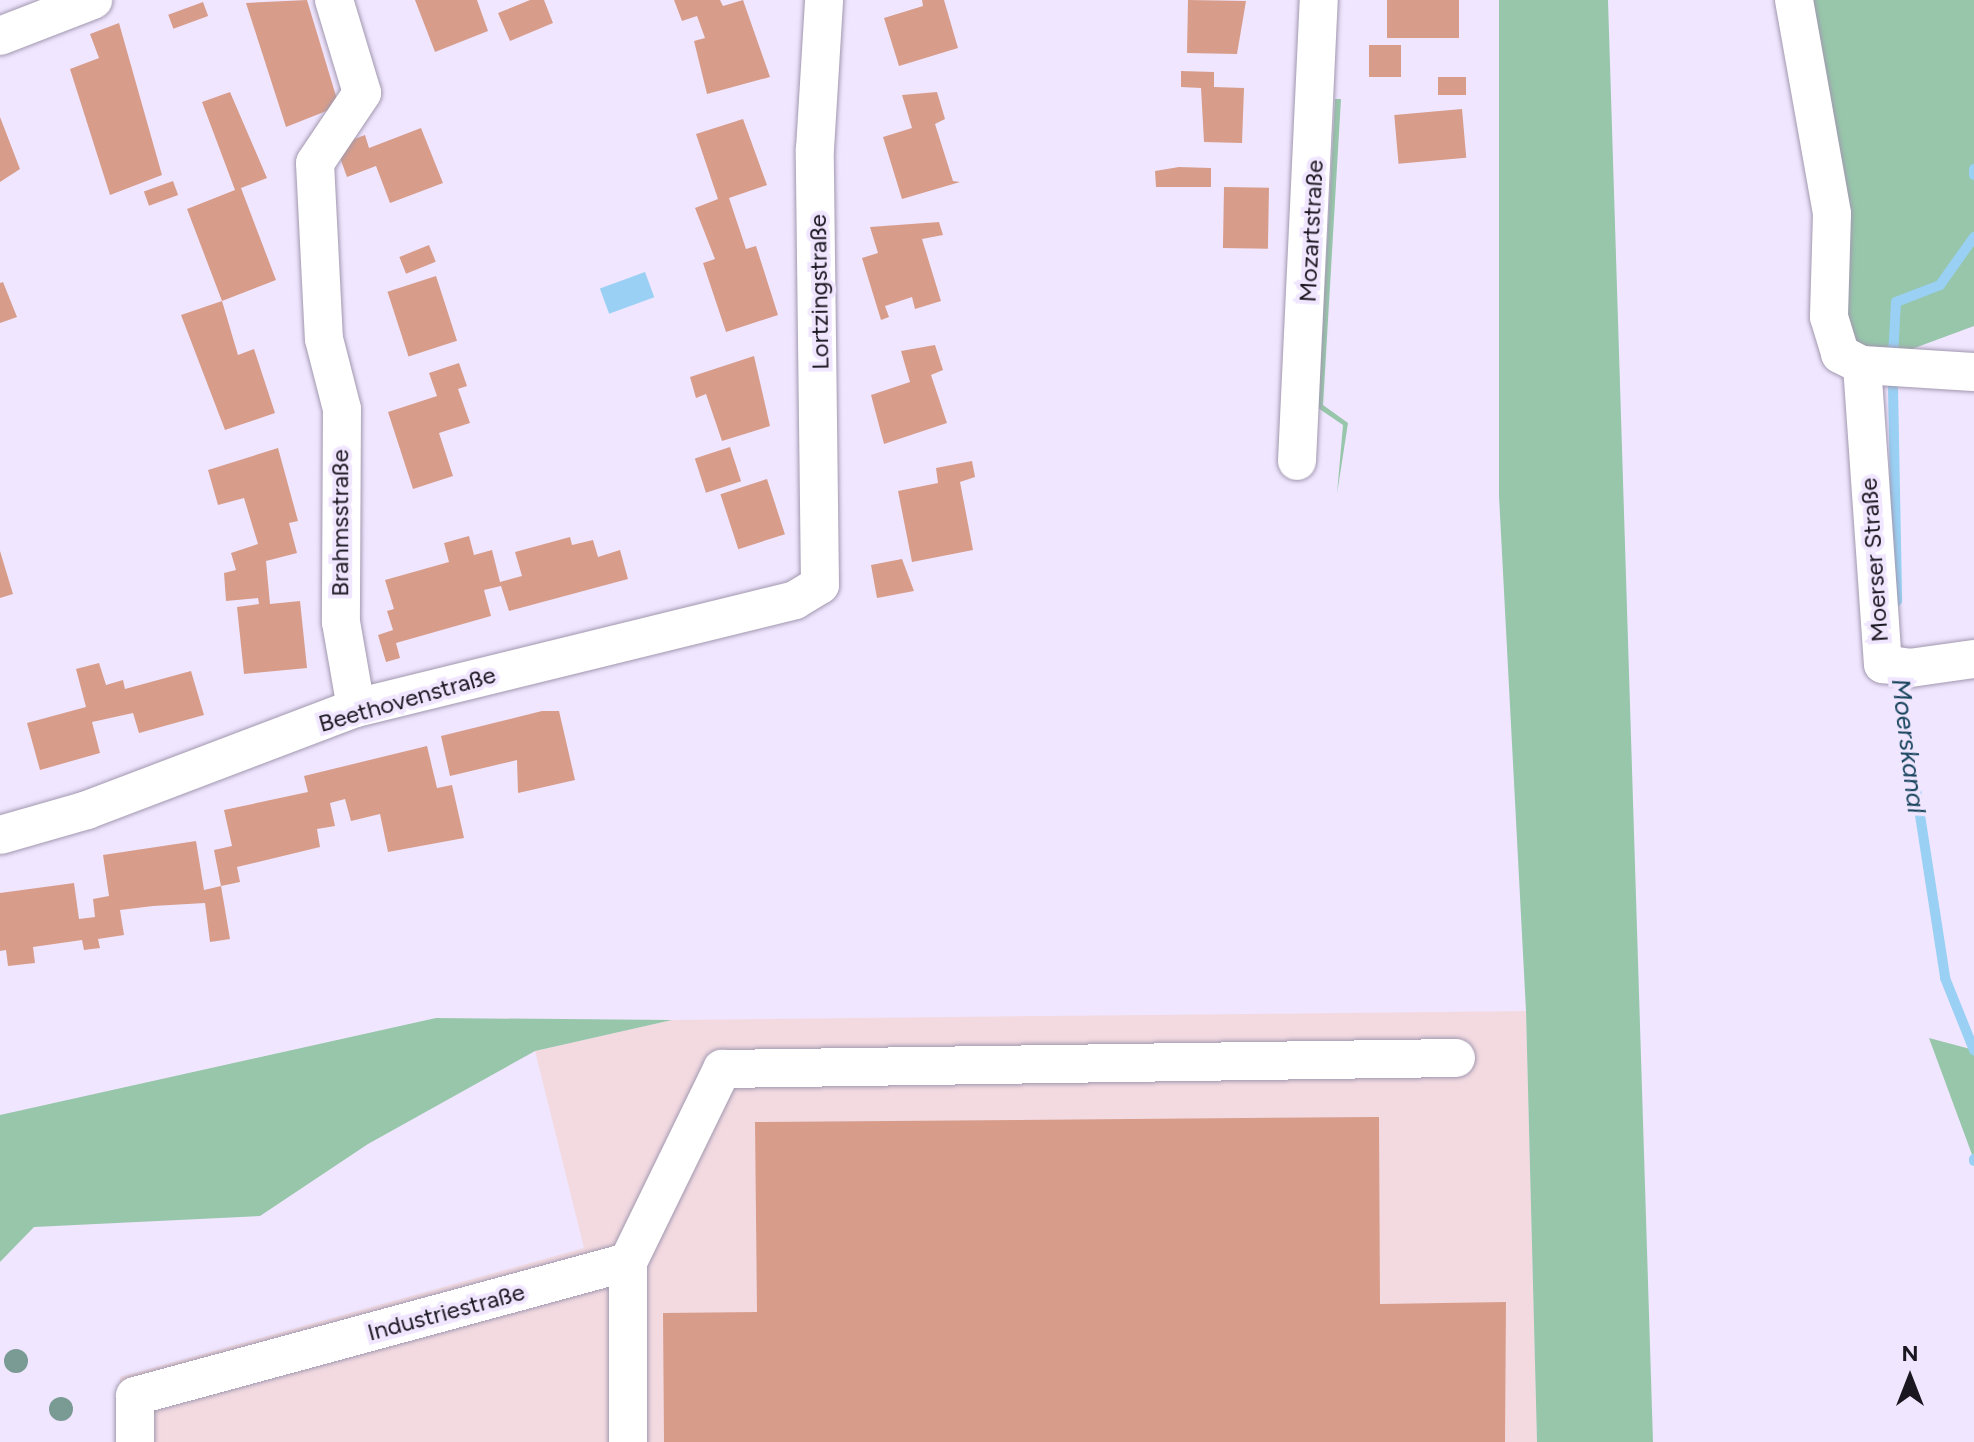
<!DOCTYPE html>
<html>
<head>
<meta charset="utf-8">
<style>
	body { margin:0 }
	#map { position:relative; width:1974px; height:1442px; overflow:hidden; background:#f0e6ff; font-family:Figtree,sans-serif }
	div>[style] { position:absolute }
	.commercial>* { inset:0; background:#f3dae1 }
	.green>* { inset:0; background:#97c6aa }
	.water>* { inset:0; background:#99d0f4; transform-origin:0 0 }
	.stream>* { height:10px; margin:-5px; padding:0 5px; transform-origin:5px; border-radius:5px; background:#99d0f4 }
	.building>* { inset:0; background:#d79d8a; transform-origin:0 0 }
	.roads { filter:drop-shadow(0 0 2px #a198af) drop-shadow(0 0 2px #a198af) }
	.minor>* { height:38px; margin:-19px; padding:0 19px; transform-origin:19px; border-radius:19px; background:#fff }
	.trees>* { width:24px; height:24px; margin:-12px; border-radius:50%; background:#7a9a94 }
	span { translate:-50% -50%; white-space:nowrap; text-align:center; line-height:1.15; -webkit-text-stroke:8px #f0e6ff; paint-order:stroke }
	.street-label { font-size:24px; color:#1b1720 }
	.water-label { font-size:26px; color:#18435c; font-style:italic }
	.north { position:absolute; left:1870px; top:1338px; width:80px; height:80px; -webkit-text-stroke:6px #f0e6ff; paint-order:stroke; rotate:0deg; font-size:22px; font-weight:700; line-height:32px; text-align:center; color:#1b1720 }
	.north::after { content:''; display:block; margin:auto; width:28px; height:36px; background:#1b1720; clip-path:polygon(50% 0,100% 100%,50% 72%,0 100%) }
</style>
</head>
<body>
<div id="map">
	<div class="commercial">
		<div style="clip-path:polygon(1526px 1011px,1537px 1442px,118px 1442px,120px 1377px,584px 1248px,535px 1051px,672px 1020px)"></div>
	</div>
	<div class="green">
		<div style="clip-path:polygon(1499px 0,1608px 0,1653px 1442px,1537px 1442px,1526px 1011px,1499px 496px)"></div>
		<div style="clip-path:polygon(1794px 0,1974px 0,1974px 326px,1893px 356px,1840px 354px)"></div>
		<div style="clip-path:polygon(1335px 99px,1341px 99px,1323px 405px,1348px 423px,1337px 494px,1343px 425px,1318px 408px)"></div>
		<div style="clip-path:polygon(436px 1018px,672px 1020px,535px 1051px,368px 1144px,260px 1216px,34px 1227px,0 1262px,0 1115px)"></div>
		<div style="clip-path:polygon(1929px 1038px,1974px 1050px,1974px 1161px,1974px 1160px)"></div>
	</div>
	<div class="water">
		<div style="left:645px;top:272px;width:27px;height:48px;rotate:70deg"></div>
	</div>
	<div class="stream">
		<div style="left:1974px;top:169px;width:6px;rotate:90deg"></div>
		<div style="left:1893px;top:356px;width:54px;rotate:-86.8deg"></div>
		<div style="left:1896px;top:302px;width:47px;rotate:-21.1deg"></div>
		<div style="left:1940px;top:285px;width:59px;rotate:-54.7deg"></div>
		<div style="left:1893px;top:387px;width:214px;rotate:88.9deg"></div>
		<div style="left:1898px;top:673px;width:309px;rotate:81.2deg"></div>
		<div style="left:1945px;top:978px;width:78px;rotate:68.1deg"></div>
		<div style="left:1974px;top:1159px;width:2px;rotate:90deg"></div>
	</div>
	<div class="building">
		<div style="clip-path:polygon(307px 0,339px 106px,286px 127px,246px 3px)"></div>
		<div style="clip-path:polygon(415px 0,477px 0,488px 31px,435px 52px)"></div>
		<div style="clip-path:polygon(530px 0,544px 0,553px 23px,510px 41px,498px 13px)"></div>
		<div style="clip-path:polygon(674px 0,720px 0,723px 6px,743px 0,770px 77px,707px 94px,694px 41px,705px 38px,697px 16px,682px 21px)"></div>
		<div style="clip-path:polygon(922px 0,944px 0,958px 48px,899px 66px,884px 18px,923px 6px)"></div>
		<div style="clip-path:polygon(1188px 0,1246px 1px,1237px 54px,1187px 53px)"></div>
		<div style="left:1387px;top:0;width:72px;height:38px"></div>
		<div style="left:203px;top:2px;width:15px;height:37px;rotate:70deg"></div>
		<div style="clip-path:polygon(119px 23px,162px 175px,110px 195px,70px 69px,99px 58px,90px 34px)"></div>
		<div style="left:1401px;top:45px;width:32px;height:32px;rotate:90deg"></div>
		<div style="clip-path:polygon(1181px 71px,1214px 72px,1214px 87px,1244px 88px,1242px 143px,1204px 142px,1201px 88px,1181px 87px)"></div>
		<div style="left:1438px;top:77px;width:28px;height:18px"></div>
		<div style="clip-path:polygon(230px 92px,267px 178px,241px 188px,276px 280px,222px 301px,187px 209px,235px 190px,202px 102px)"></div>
		<div style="clip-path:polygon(937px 92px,945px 119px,935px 124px,953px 181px,960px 182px,902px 199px,883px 137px,912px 128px,902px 95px)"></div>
		<div style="left:1462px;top:109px;width:49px;height:68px;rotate:85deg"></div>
		<div style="clip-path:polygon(0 117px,20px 169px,0 182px)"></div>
		<div style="clip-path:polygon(743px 119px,767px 185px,729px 198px,746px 249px,756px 246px,778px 315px,726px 332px,703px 263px,715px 259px,695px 208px,718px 199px,696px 134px)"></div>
		<div style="clip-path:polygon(421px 128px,443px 183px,390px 203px,376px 166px,347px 177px,339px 155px,344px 143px,365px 135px,369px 148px)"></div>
		<div style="clip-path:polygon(1179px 167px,1211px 168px,1211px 187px,1156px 187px,1155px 171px)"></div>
		<div style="left:173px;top:181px;width:15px;height:31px;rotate:70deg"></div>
		<div style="left:1224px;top:187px;width:45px;height:61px;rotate:1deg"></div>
		<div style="clip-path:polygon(939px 222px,943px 235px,922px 239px,941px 301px,915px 309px,912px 297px,885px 306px,889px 317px,881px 320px,862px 258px,878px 253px,870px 227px)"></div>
		<div style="left:429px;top:245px;width:18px;height:32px;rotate:68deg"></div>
		<div style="left:436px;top:276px;width:68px;height:51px;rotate:72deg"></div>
		<div style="clip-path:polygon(3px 282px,17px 317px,0 323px,0 283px)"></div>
		<div style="clip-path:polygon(222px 301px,238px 355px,254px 349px,275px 413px,225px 430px,181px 315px)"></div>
		<div style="clip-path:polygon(935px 345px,943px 370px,931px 375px,947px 423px,884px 444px,871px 395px,910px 382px,901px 351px)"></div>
		<div style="clip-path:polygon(754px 356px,770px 426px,722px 441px,706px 394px,696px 398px,690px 377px)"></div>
		<div style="clip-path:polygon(459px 363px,467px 386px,458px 389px,470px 423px,439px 433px,453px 476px,413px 489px,388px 412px,437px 396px,429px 373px)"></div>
		<div style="left:730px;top:447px;width:36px;height:37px;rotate:72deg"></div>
		<div style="clip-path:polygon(278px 448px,298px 521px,289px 523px,297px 553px,266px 561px,270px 604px,300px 601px,307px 668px,244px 674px,237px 607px,259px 604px,258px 598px,226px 601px,224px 573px,236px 570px,231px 553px,258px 544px,244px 498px,218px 505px,208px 470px)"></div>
		<div style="clip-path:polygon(972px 461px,975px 477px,960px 482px,973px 550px,912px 562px,898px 491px,938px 483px,936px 468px)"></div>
		<div style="left:767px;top:479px;width:58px;height:49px;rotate:72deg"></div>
		<div style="clip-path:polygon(469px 536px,474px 555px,492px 550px,500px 582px,522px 576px,515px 552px,570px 537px,572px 545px,593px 540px,598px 557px,620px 550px,628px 579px,509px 611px,501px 586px,484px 590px,491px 616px,396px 643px,400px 658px,386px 662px,378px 635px,393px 630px,387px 611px,394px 609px,385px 580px,449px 562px,444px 543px)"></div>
		<div style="clip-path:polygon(0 551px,13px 594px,0 598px)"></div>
		<div style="clip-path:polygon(902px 559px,914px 591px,877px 598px,871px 565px)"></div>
		<div style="clip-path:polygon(99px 663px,106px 685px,123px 680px,125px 689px,191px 671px,204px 715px,139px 733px,133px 713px,92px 722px,100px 753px,40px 770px,27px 723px,86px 707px,76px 669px)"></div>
		<div style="clip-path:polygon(542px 711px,559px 711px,575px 780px,518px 793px,517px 760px,450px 776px,441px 736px)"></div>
		<div style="clip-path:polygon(427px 746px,437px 788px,452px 785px,464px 838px,388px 852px,380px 814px,351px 821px,345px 799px,330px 803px,335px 826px,317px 829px,320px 847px,237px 867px,240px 882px,221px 886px,214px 850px,232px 846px,224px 810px,308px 792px,304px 776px)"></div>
		<div style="clip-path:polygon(196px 841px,204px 890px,221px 886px,230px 939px,210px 942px,205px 903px,153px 906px,120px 910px,124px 935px,98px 939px,100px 948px,84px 950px,82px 940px,33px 947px,35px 963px,8px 966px,6px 950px,0 951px,0 893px,74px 883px,79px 919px,95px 917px,93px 899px,109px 896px,103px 855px)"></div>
		<div style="clip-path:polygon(1379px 1117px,1380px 1304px,1506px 1302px,1505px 1442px,664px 1442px,663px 1313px,757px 1312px,755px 1122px)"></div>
	</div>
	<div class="roads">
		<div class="minor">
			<div style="left:334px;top:0;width:97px;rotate:73.2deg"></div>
			<div style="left:362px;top:93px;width:84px;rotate:123.9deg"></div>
			<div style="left:315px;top:163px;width:176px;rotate:87.1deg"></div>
			<div style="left:324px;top:339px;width:72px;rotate:75.6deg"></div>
			<div style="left:342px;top:409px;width:213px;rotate:90.3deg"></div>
			<div style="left:341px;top:622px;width:87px;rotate:80.1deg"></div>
			<div style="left:1794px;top:0;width:217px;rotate:79.9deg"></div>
			<div style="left:1832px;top:214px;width:103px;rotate:91.7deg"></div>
			<div style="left:1829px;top:317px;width:39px;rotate:73deg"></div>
			<div style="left:1840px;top:354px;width:25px;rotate:27deg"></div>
			<div style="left:1862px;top:365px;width:300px;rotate:86deg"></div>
			<div style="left:1883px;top:664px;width:27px;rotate:8deg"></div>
			<div style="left:1910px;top:668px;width:65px;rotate:-8deg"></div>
			<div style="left:0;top:36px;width:100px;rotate:-21.2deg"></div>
			<div style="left:1862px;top:365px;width:112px;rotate:3.6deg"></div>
			<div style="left:1297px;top:461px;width:462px;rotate:-87.3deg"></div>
			<div style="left:0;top:835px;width:91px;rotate:-16deg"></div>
			<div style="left:87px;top:810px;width:288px;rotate:-20.8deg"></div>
			<div style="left:356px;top:708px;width:452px;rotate:-13.8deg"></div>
			<div style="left:795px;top:600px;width:29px;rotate:-31deg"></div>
			<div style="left:820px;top:585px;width:436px;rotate:-90.7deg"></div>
			<div style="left:815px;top:149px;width:149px;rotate:-86.5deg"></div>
			<div style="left:628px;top:1262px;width:215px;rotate:-64deg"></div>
			<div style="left:722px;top:1069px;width:734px;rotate:-0.86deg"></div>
			<div style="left:135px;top:1442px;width:46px;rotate:-90deg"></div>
			<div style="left:135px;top:1396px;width:511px;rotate:-15.21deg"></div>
			<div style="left:628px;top:1262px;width:180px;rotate:90deg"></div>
		</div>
	</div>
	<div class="trees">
		<div style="left:16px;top:1361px"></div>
		<div style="left:61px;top:1409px"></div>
	</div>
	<div class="street-label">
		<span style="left:1311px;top:231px;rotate:-87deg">Mozartstraße</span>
		<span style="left:819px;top:292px;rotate:-91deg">Lortzingstraße</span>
		<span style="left:340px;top:523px;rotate:-90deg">Brahmsstraße</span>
		<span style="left:1874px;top:560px;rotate:-94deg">Moerser Straße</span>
		<span style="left:407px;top:699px;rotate:-16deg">Beethovenstraße</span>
		<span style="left:446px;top:1312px;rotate:-15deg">Industriestraße</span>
	</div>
	<div class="water-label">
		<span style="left:1908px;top:746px;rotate:83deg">Moerskanal</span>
	</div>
	<div class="north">N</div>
</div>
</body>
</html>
